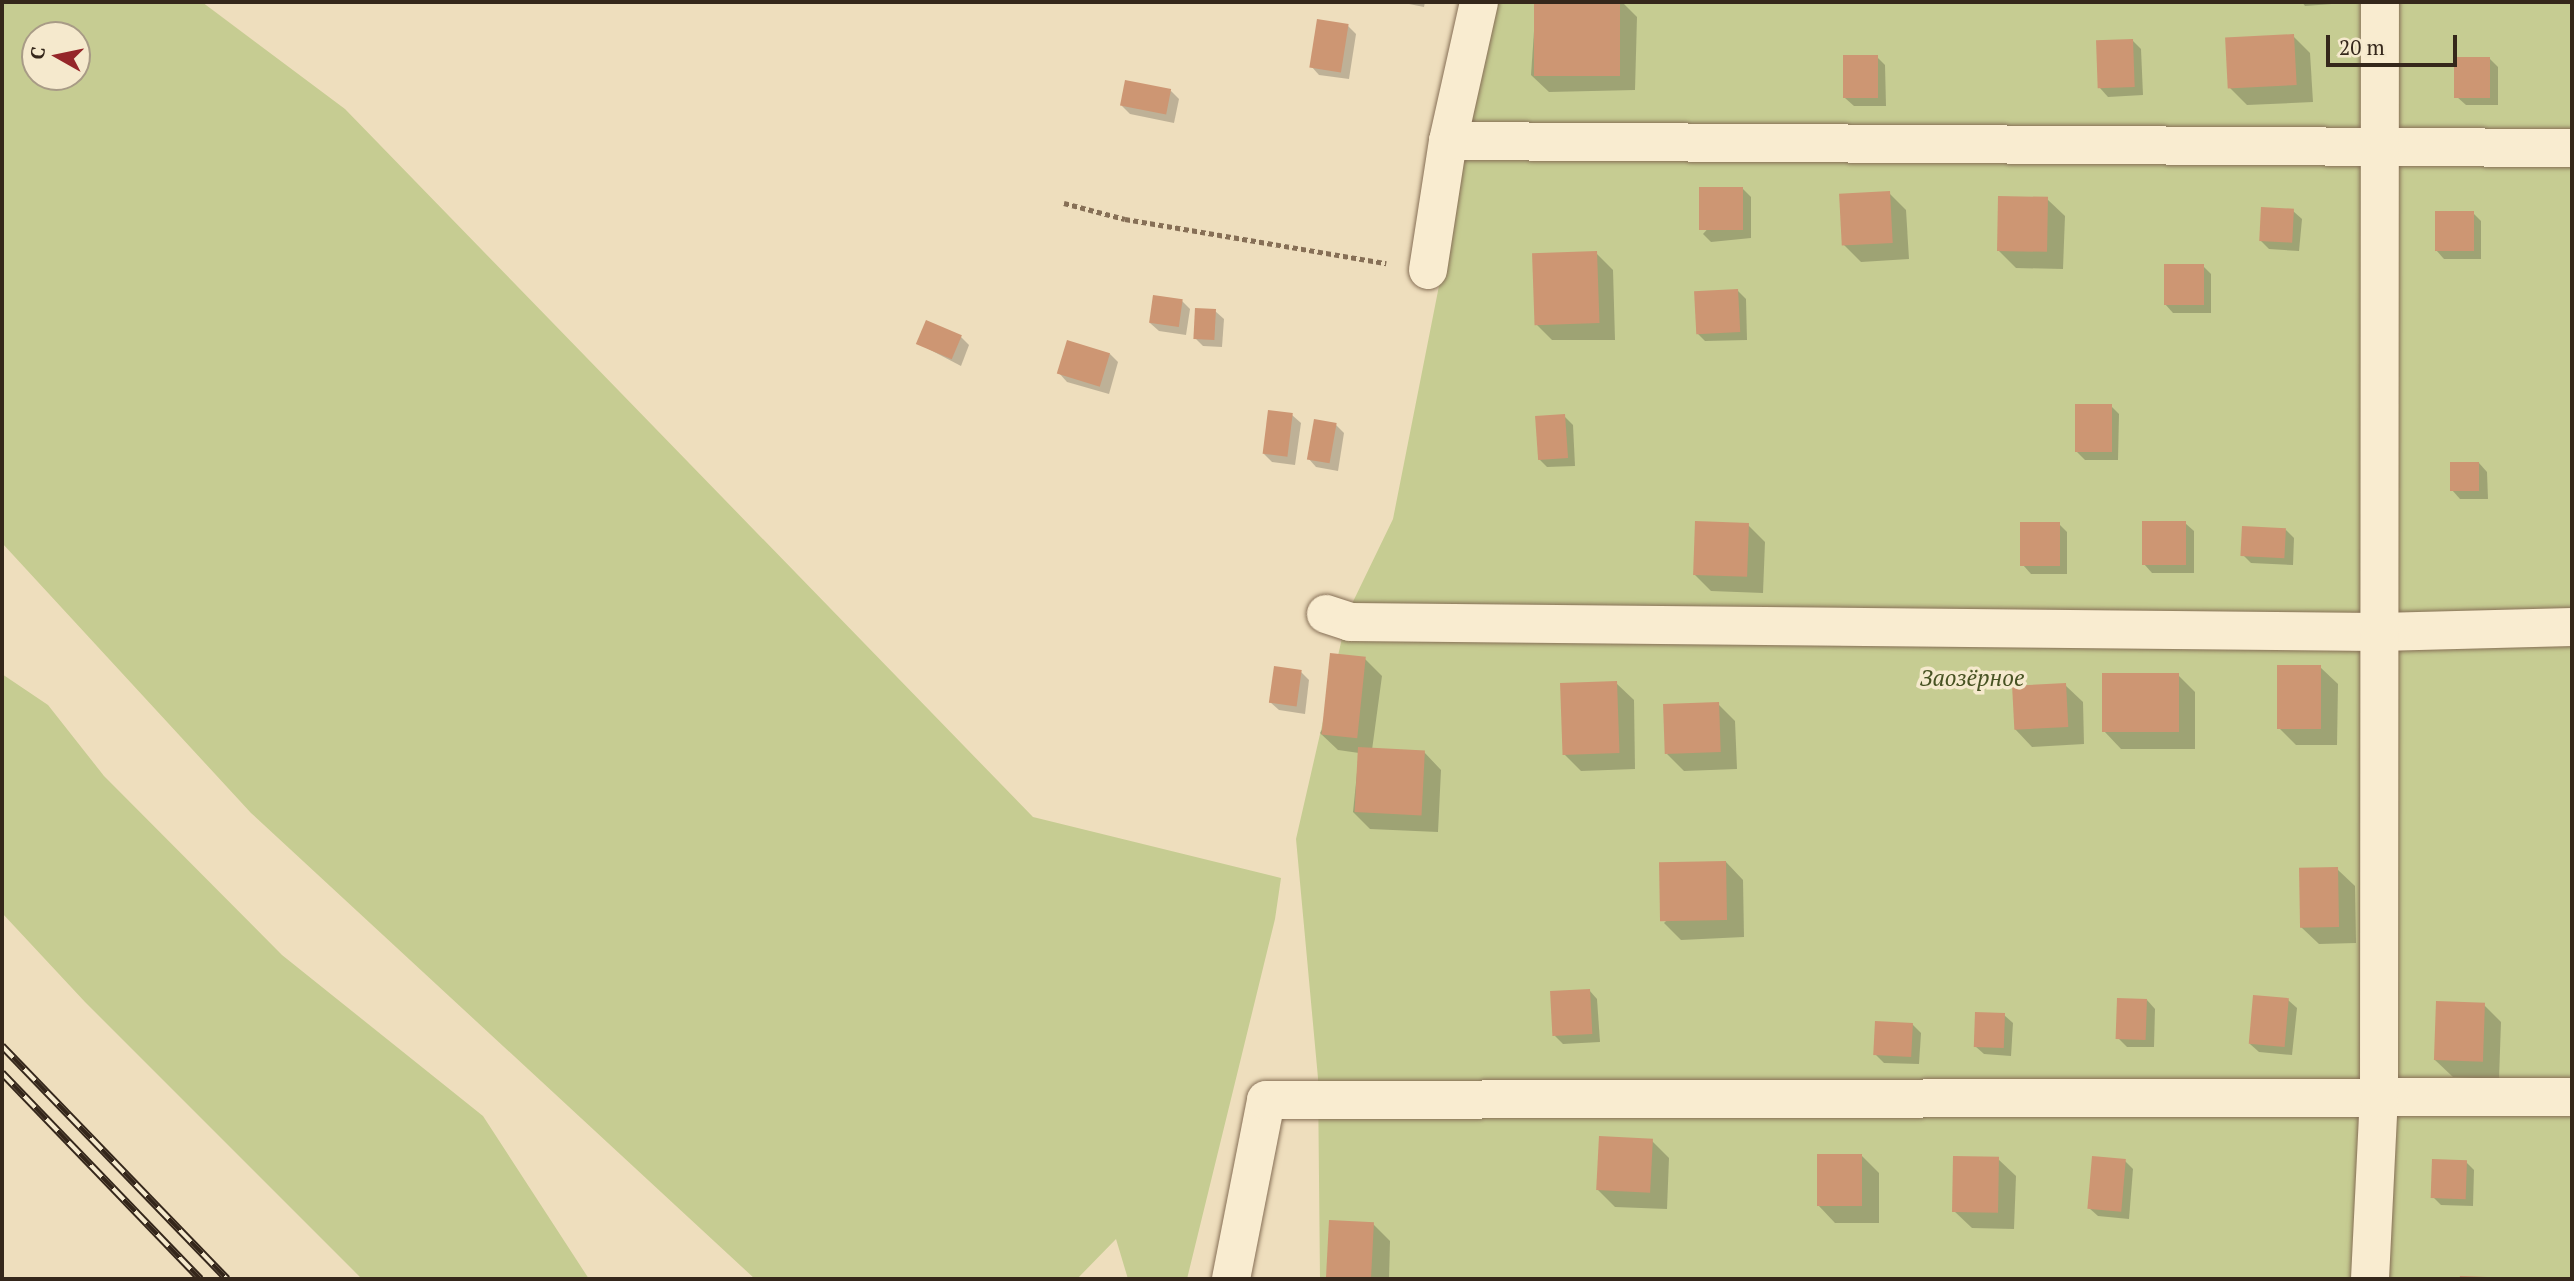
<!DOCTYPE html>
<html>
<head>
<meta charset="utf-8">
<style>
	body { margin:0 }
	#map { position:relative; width:2574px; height:1281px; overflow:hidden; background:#eedebd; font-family:"PT Serif",serif }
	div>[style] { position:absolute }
	.green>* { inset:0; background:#c6cc92 }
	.shadow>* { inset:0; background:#0003 }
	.building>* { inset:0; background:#cd9673; transform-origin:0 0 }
	.path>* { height:4.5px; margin-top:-2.25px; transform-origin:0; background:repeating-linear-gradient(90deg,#866f56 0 5px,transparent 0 8.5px) }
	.roads { filter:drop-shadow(0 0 2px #866f56) drop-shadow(0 0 2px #866f56) }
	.street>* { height:38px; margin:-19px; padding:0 19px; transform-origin:19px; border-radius:19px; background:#f9ecd0 }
	.rail>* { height:8px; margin-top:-4px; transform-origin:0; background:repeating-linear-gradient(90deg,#f5e9cd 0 16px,#35271b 0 32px); box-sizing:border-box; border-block:2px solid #35271b }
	span { translate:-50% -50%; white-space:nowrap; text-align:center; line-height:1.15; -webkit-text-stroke:7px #f5e9cd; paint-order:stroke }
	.park-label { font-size:23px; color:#475222; font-style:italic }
	.frame { position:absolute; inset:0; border:4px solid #35271b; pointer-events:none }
	.north { position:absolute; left:21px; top:21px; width:70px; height:70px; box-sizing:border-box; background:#f5e9cd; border:2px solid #a89b86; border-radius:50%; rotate:279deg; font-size:19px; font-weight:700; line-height:28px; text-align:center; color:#35271b }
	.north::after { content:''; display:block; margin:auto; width:24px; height:32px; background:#952629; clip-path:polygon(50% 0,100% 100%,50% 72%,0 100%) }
	.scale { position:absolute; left:2326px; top:35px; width:131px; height:32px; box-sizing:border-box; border:4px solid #35271b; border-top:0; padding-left:9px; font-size:21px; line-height:24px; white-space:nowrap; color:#35271b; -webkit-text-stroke:5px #f5e9cd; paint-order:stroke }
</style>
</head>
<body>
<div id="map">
	<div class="green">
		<div style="clip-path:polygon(evenodd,2px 2px,202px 2px,345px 109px,1033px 817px,1281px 878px,1275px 919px,1187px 1279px,1128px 1279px,1116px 1239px,1077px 1279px,755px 1279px,251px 813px,2px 543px,2px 2px,35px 35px,77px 35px,77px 77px,35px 77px,35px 35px)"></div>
		<div style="clip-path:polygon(1495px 2px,2572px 2px,2572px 1279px,1320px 1279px,1318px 1078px,1296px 839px,1348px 612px,1393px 519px)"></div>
		<div style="clip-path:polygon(2px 674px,48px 705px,104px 776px,282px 955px,483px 1116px,589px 1279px,362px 1279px,85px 1002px,2px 913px)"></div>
	</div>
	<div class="shadow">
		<div style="clip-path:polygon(1399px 2px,1425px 2px,1424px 7px)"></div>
		<div style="clip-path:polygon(1536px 2px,1622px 2px,1637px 17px,1635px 90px,1549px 92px,1531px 75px)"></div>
		<div style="clip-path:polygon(2302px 2px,2345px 2px,2345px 3px,2305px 6px)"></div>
		<div style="clip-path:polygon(1348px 26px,1356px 34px,1349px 79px,1319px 75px,1311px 66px)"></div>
		<div style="clip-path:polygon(2293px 36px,2310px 53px,2313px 102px,2247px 105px,2230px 88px)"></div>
		<div style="clip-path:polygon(2133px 41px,2141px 49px,2143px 95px,2108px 97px,2100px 88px)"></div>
		<div style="clip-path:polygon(1877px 57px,1885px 65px,1886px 106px,1854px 106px,1845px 98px)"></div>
		<div style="clip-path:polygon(2489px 58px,2498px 67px,2498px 105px,2466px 105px,2457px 97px)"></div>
		<div style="clip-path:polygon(1171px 91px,1179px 99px,1174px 123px,1130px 114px,1122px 106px)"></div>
		<div style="clip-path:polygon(1743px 189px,1751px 197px,1751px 238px,1711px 242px,1703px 234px)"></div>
		<div style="clip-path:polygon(1889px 193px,1906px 210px,1909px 259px,1861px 262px,1844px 245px)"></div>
		<div style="clip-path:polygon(2047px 199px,2065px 216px,2063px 269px,2016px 268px,1999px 251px)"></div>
		<div style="clip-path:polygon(2293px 211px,2302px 219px,2299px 251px,2269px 249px,2261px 241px)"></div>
		<div style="clip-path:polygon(2473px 213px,2481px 221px,2481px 259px,2444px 259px,2436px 250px)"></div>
		<div style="clip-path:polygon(1596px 253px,1613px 270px,1615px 340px,1552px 340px,1535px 323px)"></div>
		<div style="clip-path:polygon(2203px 266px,2211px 274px,2211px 313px,2173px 313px,2165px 304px)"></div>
		<div style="clip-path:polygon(1738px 291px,1746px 299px,1747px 340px,1705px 341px,1697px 333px)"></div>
		<div style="clip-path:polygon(1182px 301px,1190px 309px,1186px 335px,1159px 331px,1150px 323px)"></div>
		<div style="clip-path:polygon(1215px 311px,1224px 319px,1222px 347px,1203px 346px,1195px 338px)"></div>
		<div style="clip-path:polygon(961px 337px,969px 345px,961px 366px,919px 344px)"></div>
		<div style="clip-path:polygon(1110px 354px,1118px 362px,1109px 394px,1067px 382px,1059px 373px)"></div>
		<div style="clip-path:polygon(2111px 406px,2119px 414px,2118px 460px,2085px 460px,2076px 451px)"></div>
		<div style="clip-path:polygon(1292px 415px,1301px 423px,1295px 465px,1272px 462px,1264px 454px)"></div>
		<div style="clip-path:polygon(1564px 416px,1573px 425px,1575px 466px,1547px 467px,1539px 459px)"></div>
		<div style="clip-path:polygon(1336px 425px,1344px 433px,1338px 471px,1316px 467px,1308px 458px)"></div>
		<div style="clip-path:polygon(2479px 463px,2487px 472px,2488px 499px,2460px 499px,2452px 490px)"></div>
		<div style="clip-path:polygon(2185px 523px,2194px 531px,2194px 573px,2152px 573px,2144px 564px)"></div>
		<div style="clip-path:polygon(2059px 524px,2067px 532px,2067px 574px,2031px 574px,2023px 565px)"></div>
		<div style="clip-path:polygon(1748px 525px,1765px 542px,1763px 593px,1711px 591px,1694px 574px)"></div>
		<div style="clip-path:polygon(2286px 530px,2294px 538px,2293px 565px,2251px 563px,2243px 555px)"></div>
		<div style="clip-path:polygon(1365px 659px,1382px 676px,1372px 750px,1424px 752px,1441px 770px,1438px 832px,1370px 829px,1353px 812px,1359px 753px,1338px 750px,1320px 733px)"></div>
		<div style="clip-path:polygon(2320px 667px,2338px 684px,2337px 745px,2296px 745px,2279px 728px)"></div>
		<div style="clip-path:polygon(1301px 672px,1309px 680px,1305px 714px,1279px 710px,1270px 702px)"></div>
		<div style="clip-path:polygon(2178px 675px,2195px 692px,2195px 749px,2121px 749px,2104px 731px)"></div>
		<div style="clip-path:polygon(1616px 683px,1634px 700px,1635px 769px,1581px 771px,1563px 753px)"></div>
		<div style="clip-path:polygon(2065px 685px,2083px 702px,2084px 744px,2032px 747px,2015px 729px)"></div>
		<div style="clip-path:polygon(1718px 704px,1735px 721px,1737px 769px,1684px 771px,1667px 754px)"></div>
		<div style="clip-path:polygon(1726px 862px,1743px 880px,1744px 937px,1681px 940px,1664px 923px)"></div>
		<div style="clip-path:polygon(2337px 869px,2355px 886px,2356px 943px,2319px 944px,2301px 927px)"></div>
		<div style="clip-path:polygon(1589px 990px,1597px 999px,1600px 1042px,1563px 1044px,1555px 1036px)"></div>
		<div style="clip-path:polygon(2147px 1000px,2155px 1009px,2154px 1047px,2127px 1047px,2118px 1038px)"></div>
		<div style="clip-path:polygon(2288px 1000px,2297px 1008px,2292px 1055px,2259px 1052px,2250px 1044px)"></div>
		<div style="clip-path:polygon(2484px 1005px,2501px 1022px,2499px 1079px,2453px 1077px,2435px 1060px)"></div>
		<div style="clip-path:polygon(2004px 1015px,2013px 1023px,2011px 1056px,1984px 1054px,1975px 1046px)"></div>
		<div style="clip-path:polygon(1912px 1024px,1921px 1033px,1919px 1064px,1884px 1063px,1875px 1054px)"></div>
		<div style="clip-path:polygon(1652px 1141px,1669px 1158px,1667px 1209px,1615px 1207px,1598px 1190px)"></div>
		<div style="clip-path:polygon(1862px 1156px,1879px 1173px,1879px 1223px,1835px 1223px,1818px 1205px)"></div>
		<div style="clip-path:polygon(1998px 1159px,2016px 1176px,2014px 1229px,1972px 1228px,1954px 1211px)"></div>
		<div style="clip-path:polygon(2125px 1161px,2133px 1169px,2129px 1219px,2098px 1216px,2089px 1208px)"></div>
		<div style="clip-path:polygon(2466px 1162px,2474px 1170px,2473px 1206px,2441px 1205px,2433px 1197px)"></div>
		<div style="clip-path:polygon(1331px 1222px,1373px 1224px,1390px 1241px,1389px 1279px,1329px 1279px)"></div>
	</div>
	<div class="building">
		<div style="left:1534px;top:2px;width:86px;height:74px"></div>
		<div style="left:1317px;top:19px;width:32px;height:49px;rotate:9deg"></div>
		<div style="left:2294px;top:34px;width:51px;height:69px;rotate:87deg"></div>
		<div style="left:2133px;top:39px;width:48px;height:37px;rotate:88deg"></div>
		<div style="left:1843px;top:55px;width:35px;height:43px"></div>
		<div style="left:2454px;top:57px;width:36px;height:41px"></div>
		<div style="left:1125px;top:80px;width:47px;height:26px;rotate:11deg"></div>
		<div style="left:1743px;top:187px;width:43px;height:44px;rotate:90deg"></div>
		<div style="left:1890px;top:191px;width:52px;height:51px;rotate:87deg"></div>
		<div style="left:1998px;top:196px;width:50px;height:55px;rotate:1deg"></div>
		<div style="left:2261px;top:207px;width:33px;height:34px;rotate:3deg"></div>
		<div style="left:2435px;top:211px;width:39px;height:40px"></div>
		<div style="left:1597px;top:251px;width:72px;height:65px;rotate:88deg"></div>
		<div style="left:2164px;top:264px;width:40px;height:41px"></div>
		<div style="left:1738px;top:289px;width:43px;height:44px;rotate:87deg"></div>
		<div style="left:1153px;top:295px;width:30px;height:28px;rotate:8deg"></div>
		<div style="left:1195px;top:308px;width:21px;height:31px;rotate:3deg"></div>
		<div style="left:926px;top:320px;width:39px;height:26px;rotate:23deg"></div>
		<div style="left:1067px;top:340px;width:45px;height:35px;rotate:17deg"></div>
		<div style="left:2075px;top:404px;width:37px;height:48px"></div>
		<div style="left:1268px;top:410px;width:25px;height:44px;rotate:7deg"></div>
		<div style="left:1565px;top:414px;width:44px;height:30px;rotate:86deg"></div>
		<div style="left:1314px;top:419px;width:23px;height:41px;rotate:10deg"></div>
		<div style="left:2450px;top:462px;width:29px;height:29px"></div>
		<div style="left:1695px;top:521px;width:54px;height:54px;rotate:2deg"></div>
		<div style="left:2142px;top:521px;width:44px;height:44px"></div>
		<div style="left:2020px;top:522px;width:40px;height:44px"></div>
		<div style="left:2242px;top:526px;width:44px;height:30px;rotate:3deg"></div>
		<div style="left:1330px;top:653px;width:36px;height:82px;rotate:6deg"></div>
		<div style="left:2277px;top:665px;width:44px;height:64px"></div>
		<div style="left:1274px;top:666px;width:28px;height:37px;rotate:8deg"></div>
		<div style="left:2102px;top:673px;width:77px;height:59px"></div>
		<div style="left:1617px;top:681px;width:72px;height:57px;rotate:88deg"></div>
		<div style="left:2066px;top:683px;width:44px;height:54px;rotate:87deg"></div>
		<div style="left:1719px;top:702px;width:50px;height:56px;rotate:88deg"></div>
		<div style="left:1358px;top:747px;width:67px;height:65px;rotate:3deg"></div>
		<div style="left:1726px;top:861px;width:59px;height:67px;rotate:89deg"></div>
		<div style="left:2338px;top:867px;width:60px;height:39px;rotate:89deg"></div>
		<div style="left:1590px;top:989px;width:45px;height:40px;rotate:87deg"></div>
		<div style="left:2253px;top:995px;width:36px;height:49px;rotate:5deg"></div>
		<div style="left:2117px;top:998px;width:30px;height:41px;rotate:2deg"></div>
		<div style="left:2436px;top:1001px;width:49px;height:59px;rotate:2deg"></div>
		<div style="left:1975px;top:1012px;width:30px;height:35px;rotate:2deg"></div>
		<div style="left:1875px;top:1021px;width:38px;height:34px;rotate:3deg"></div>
		<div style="left:1599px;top:1136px;width:54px;height:54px;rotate:3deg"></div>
		<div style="left:1817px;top:1154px;width:45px;height:52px"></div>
		<div style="left:1953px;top:1156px;width:46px;height:56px;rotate:1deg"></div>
		<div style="left:2092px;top:1156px;width:34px;height:53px;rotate:5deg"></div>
		<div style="left:2432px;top:1159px;width:35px;height:39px;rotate:2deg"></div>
		<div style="left:1329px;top:1220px;width:45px;height:59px;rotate:3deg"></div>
		<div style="clip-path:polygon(2460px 1276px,2487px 1277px,2487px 1279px,2459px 1279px)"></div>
	</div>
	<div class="path">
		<div style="left:1064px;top:203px;width:63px;rotate:14.7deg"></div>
		<div style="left:1125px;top:219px;width:265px;rotate:9.6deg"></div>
	</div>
	<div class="roads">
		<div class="street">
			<div style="left:1448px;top:141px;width:1124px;rotate:0.36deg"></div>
			<div style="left:1428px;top:270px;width:131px;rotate:-81.2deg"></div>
			<div style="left:1448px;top:141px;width:142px;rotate:-77.4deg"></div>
			<div style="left:1326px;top:614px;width:25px;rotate:18deg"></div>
			<div style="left:1350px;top:622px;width:1030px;rotate:0.56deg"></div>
			<div style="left:2380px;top:632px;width:192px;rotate:-1.5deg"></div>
			<div style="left:1231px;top:1279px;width:182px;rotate:-78.9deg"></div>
			<div style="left:1266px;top:1100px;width:1306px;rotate:-0.13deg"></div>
			<div style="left:2370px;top:1279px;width:181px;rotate:-87.2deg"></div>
			<div style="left:2379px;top:1098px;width:1096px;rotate:-89.95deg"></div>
		</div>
	</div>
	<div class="rail">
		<div style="left:2px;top:1046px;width:324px;rotate:46deg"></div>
		<div style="left:2px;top:1073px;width:286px;rotate:46.1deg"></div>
	</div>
	<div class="park-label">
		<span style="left:1972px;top:678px">Заозёрное</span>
	</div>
	<div class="frame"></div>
	<div class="north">С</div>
	<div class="scale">20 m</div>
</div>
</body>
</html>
